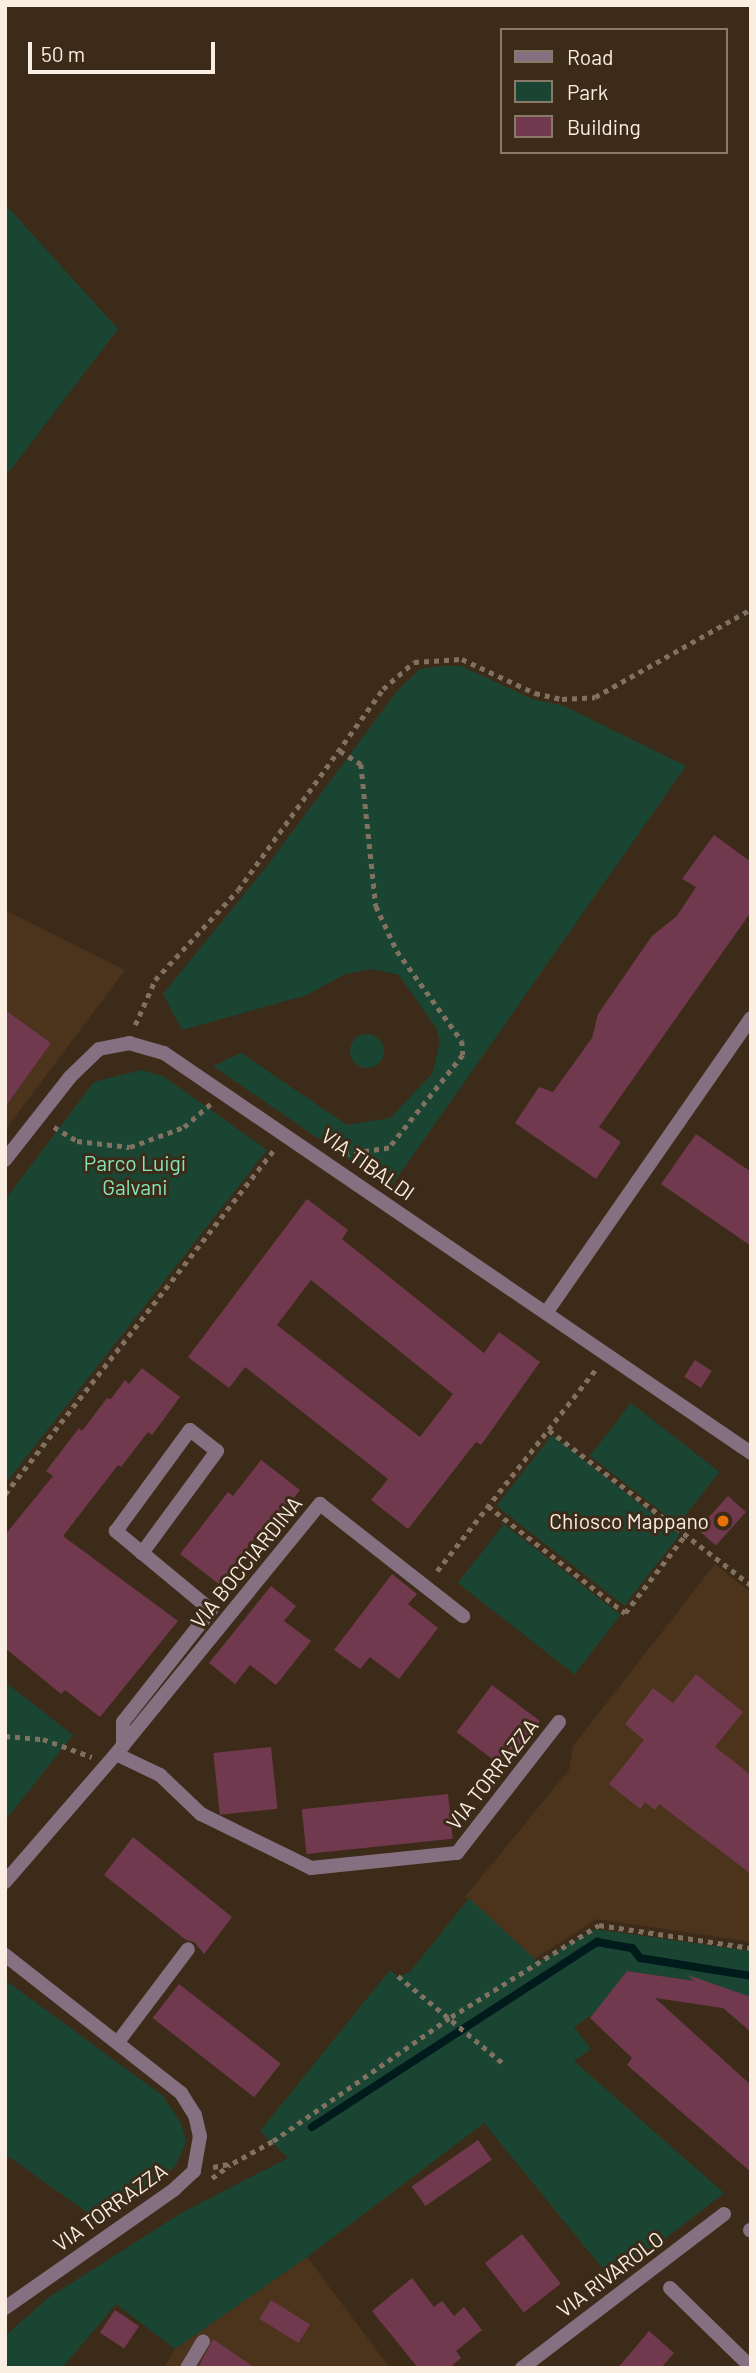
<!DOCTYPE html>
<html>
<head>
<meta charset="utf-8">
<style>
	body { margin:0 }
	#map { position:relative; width:756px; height:2373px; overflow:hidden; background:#3d2b19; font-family:Barlow,sans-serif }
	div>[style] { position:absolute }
	.built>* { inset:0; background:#4b331c }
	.green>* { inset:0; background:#1a4532; transform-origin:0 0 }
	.round { border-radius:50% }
	.stream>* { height:8px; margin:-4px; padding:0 4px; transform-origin:4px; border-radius:4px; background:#011a1c }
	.building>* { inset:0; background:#71394e; transform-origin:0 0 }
	.path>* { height:4.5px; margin-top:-2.25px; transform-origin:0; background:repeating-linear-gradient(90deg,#817161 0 5px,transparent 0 10px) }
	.service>* { height:14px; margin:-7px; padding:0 7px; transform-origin:7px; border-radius:7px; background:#857082 }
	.minor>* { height:14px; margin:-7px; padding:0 7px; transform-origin:7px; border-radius:7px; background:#857082 }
	.dots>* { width:19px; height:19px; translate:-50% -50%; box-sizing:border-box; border:4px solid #3d2b19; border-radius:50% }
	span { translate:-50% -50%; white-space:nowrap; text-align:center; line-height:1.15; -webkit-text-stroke:6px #3d2b19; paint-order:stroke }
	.park-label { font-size:21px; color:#84e5b8 }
	.street-label { font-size:21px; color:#faeee2 }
	.poi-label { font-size:21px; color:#faeee2 }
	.right { translate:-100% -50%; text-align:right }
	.frame { position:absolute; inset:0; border:7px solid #faeee2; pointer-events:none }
	.legend { position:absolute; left:500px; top:28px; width:228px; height:126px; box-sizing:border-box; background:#3d2b19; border:2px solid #897969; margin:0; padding:9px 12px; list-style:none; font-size:21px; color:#faeee2 }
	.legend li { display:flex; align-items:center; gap:14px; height:35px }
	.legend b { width:35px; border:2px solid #897969 }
	.scale { position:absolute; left:28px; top:42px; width:187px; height:32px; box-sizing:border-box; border:4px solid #faeee2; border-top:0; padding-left:9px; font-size:21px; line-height:24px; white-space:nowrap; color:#faeee2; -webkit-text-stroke:5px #3d2b19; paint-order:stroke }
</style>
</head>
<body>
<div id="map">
	<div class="built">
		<div style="clip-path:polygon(5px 910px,125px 970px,5px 1130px)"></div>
		<div style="clip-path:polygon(715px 1564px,751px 1593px,751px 1942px,597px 1919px,534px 1959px,465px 1897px,569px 1770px,573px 1746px)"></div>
		<div style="clip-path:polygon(307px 2257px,390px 2368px,164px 2368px,175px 2349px)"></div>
	</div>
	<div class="green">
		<div style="clip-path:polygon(5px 204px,118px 329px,9px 472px,5px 470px)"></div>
		<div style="clip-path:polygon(442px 666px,461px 666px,532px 699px,564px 706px,686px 766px,390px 1188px,213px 1066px,241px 1053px,347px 1125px,390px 1118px,432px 1074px,440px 1043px,436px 1028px,399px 975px,372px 969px,345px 974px,307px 995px,182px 1030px,163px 994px,263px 871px,398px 690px,420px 669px)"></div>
		<div class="round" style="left:350px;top:1034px;width:34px;height:34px"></div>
		<div style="clip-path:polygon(141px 1070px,163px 1076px,267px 1150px,5px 1484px,5px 1200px,94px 1082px)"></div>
		<div style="left:631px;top:1403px;width:112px;height:67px;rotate:38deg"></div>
		<div style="left:552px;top:1435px;width:162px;height:90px;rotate:38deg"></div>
		<div style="left:504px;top:1524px;width:148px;height:75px;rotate:38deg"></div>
		<div style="clip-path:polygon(5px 1682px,73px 1735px,5px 1821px)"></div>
		<div style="clip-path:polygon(469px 1898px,538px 1962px,595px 1929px,751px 1951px,751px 2004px,717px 1985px,627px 1971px,597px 2011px,574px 2027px,591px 2049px,574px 2061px,724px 2193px,612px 2280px,484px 2123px,307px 2257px,175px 2349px,116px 2304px,62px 2368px,5px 2368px,5px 2336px,48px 2298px,183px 2212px,288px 2158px,260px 2131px,390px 1970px,398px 1976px,409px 1973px)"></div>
		<div style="clip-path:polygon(5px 1980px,163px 2096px,181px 2123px,186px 2142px,175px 2167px,98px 2220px,5px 2154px)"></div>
	</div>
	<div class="stream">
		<div style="left:312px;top:2127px;width:340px;rotate:-33deg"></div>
		<div style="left:597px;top:1942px;width:36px;rotate:10deg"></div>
		<div style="left:632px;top:1948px;width:13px;rotate:51deg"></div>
		<div style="left:640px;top:1958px;width:112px;rotate:9.2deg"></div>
	</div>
	<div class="building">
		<div style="clip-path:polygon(714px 835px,751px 862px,751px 912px,599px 1127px,621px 1142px,596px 1179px,515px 1123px,539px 1087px,553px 1092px,592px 1038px,598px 1014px,652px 936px,677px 916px,696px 887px,682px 879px)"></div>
		<div style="clip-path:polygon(5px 1010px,51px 1043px,5px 1107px)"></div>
		<div style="clip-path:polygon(696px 1134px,751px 1172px,751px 1246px,661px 1184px)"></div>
		<div style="clip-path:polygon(evenodd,307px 1199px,348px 1230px,342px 1239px,484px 1353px,499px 1332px,540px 1362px,481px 1445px,476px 1442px,408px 1529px,371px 1500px,388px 1479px,245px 1367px,229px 1388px,188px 1357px,307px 1199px,311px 1280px,453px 1394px,420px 1437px,277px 1325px,311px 1280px)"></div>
		<div style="left:695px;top:1360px;width:20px;height:20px;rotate:33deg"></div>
		<div style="clip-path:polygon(142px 1368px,180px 1397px,152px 1435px,148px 1432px,121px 1467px,118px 1465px,63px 1536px,178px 1621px,100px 1717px,65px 1690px,61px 1694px,5px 1648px,5px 1535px,53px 1476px,46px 1471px,79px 1428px,82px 1431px,107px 1398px,111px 1399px,125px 1380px,129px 1384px)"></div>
		<div style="clip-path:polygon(261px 1460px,300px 1490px,271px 1528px,266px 1524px,219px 1584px,180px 1554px,228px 1492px,233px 1496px)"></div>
		<div style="left:728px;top:1496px;width:24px;height:45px;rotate:42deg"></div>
		<div style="clip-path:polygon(392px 1574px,417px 1594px,408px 1604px,438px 1628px,399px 1679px,370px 1657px,360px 1669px,334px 1650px)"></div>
		<div style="clip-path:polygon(271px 1586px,296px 1606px,284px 1621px,311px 1641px,276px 1685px,250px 1665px,235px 1684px,209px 1663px)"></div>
		<div style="clip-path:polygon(696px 1674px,743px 1712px,715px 1747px,751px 1775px,751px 1874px,659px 1804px,655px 1810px,645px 1802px,640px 1809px,609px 1784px,644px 1740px,625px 1724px,653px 1688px,673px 1703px)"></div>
		<div style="left:492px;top:1685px;width:60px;height:59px;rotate:37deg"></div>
		<div style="left:271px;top:1747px;width:62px;height:58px;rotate:84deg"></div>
		<div style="left:448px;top:1794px;width:45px;height:147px;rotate:84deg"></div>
		<div style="clip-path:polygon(133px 1837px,232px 1917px,204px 1954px,194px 1942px,186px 1940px,104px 1875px)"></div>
		<div style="clip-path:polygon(627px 1971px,694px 1981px,688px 1975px,751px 1997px,751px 2032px,723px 2008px,655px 1998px,751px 2085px,751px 2172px,627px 2065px,632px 2058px,590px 2018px)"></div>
		<div style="left:179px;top:1984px;width:129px;height:43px;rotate:38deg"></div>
		<div style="left:478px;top:2140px;width:24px;height:81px;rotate:55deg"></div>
		<div style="left:522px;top:2234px;width:63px;height:47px;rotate:52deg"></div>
		<div style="clip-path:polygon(412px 2278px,434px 2307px,442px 2301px,454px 2316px,464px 2307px,482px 2330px,456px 2351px,461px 2358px,449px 2368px,418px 2368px,372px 2311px)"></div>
		<div style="left:271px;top:2300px;width:46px;height:22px;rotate:32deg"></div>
		<div style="left:115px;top:2310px;width:29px;height:27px;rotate:34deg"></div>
		<div style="clip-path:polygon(649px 2331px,674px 2353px,661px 2368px,618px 2368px)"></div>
		<div style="clip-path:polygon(213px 2339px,255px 2368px,198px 2368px)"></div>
	</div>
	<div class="path">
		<div style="left:340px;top:751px;width:25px;rotate:32deg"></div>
		<div style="left:361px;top:764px;width:143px;rotate:84deg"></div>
		<div style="left:376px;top:906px;width:50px;rotate:65deg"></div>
		<div style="left:397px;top:951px;width:111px;rotate:54.2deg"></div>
		<div style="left:462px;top:1041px;width:14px;rotate:86deg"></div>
		<div style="left:463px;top:1055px;width:119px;rotate:128.5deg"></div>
		<div style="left:389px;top:1148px;width:41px;rotate:171.7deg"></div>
		<div style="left:135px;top:1025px;width:49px;rotate:-66deg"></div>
		<div style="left:155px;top:980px;width:122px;rotate:-47.3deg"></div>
		<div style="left:238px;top:890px;width:248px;rotate:-54.2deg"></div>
		<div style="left:383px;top:689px;width:41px;rotate:-41.1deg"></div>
		<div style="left:414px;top:662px;width:48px;rotate:-3.6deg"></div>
		<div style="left:462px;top:659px;width:81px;rotate:25deg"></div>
		<div style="left:535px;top:693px;width:28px;rotate:13deg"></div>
		<div style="left:562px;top:699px;width:33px;rotate:-3deg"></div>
		<div style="left:595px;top:697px;width:179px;rotate:-29.4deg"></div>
		<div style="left:54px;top:1127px;width:27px;rotate:31deg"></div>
		<div style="left:77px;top:1141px;width:53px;rotate:6.5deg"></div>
		<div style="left:130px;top:1147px;width:58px;rotate:-20.3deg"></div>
		<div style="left:184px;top:1127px;width:35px;rotate:-41deg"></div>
		<div style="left:549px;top:1430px;width:255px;rotate:37.5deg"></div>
		<div style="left:5px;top:1494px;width:439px;rotate:-52deg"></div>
		<div style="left:488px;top:1506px;width:174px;rotate:38deg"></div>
		<div style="left:625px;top:1613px;width:100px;rotate:-52.3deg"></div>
		<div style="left:437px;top:1571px;width:257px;rotate:-51.8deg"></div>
		<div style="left:5px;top:1736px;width:38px;rotate:5deg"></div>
		<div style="left:43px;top:1739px;width:52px;rotate:20.2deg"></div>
		<div style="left:398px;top:1976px;width:138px;rotate:39.7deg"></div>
		<div style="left:213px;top:2167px;width:20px;rotate:-11deg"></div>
		<div style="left:233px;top:2163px;width:46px;rotate:-28.8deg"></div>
		<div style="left:273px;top:2141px;width:217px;rotate:-34.9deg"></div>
		<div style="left:451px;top:2017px;width:174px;rotate:-31.9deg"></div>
		<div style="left:599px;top:1925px;width:154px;rotate:8.6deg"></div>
		<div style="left:212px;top:2178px;width:22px;rotate:-36deg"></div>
	</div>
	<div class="service">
		<div style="left:123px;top:1746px;width:24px;rotate:-90deg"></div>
		<div style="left:123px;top:1722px;width:142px;rotate:-51.8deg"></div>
		<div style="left:211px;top:1610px;width:124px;rotate:-140.3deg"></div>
		<div style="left:116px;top:1531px;width:125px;rotate:-53.8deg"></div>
		<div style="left:190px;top:1430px;width:34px;rotate:38deg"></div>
		<div style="left:217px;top:1451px;width:127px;rotate:126.3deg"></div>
		<div style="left:118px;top:2042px;width:116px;rotate:-53deg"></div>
		<div style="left:750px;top:2230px;width:1px;rotate:45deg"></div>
		<div style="left:670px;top:2288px;width:113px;rotate:44.3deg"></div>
		<div style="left:187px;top:2368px;width:31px;rotate:-59deg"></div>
	</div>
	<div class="minor">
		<div style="left:5px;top:1160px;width:105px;rotate:-51.9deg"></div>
		<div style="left:70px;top:1077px;width:40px;rotate:-44deg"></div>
		<div style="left:99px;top:1049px;width:31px;rotate:-11deg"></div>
		<div style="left:129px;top:1043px;width:36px;rotate:16deg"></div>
		<div style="left:164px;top:1053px;width:710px;rotate:34.27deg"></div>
		<div style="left:546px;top:1313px;width:359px;rotate:-55.2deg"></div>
		<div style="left:116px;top:1754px;width:323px;rotate:-50.8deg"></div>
		<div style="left:320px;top:1504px;width:182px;rotate:38.1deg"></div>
		<div style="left:5px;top:1882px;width:169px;rotate:-49.1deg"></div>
		<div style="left:116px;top:1754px;width:49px;rotate:25.5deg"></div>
		<div style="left:160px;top:1775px;width:57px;rotate:43.6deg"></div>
		<div style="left:201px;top:1814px;width:123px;rotate:26.1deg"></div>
		<div style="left:311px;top:1868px;width:147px;rotate:-5.9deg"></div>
		<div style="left:457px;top:1853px;width:166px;rotate:-52.1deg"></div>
		<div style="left:5px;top:1955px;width:224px;rotate:38.1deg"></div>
		<div style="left:181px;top:2093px;width:26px;rotate:58deg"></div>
		<div style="left:195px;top:2115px;width:22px;rotate:77deg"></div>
		<div style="left:200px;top:2136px;width:36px;rotate:100deg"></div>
		<div style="left:194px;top:2171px;width:26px;rotate:137deg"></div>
		<div style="left:175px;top:2189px;width:208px;rotate:145deg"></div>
		<div style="left:522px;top:2368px;width:254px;rotate:-37.3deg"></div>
	</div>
	<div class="dots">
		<div style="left:723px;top:1521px;background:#e8710a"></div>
	</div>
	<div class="park-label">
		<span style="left:135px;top:1175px">Parco Luigi<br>Galvani</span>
	</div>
	<div class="street-label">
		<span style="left:368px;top:1164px;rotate:35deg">VIA TIBALDI</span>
		<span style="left:246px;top:1562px;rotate:-51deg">VIA BOCCIARDINA</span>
		<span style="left:492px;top:1774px;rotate:-52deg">VIA TORRAZZA</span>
		<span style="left:110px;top:2207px;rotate:-36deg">VIA TORRAZZA</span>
		<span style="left:610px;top:2274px;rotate:-37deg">VIA RIVAROLO</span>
	</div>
	<div class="poi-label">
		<span class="right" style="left:709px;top:1521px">Chiosco Mappano</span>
	</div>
	<div class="frame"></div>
	<ul class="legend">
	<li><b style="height:9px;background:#857082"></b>Road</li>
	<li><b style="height:19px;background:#1a4532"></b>Park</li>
	<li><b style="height:19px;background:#71394e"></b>Building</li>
	</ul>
	<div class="scale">50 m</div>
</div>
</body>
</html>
